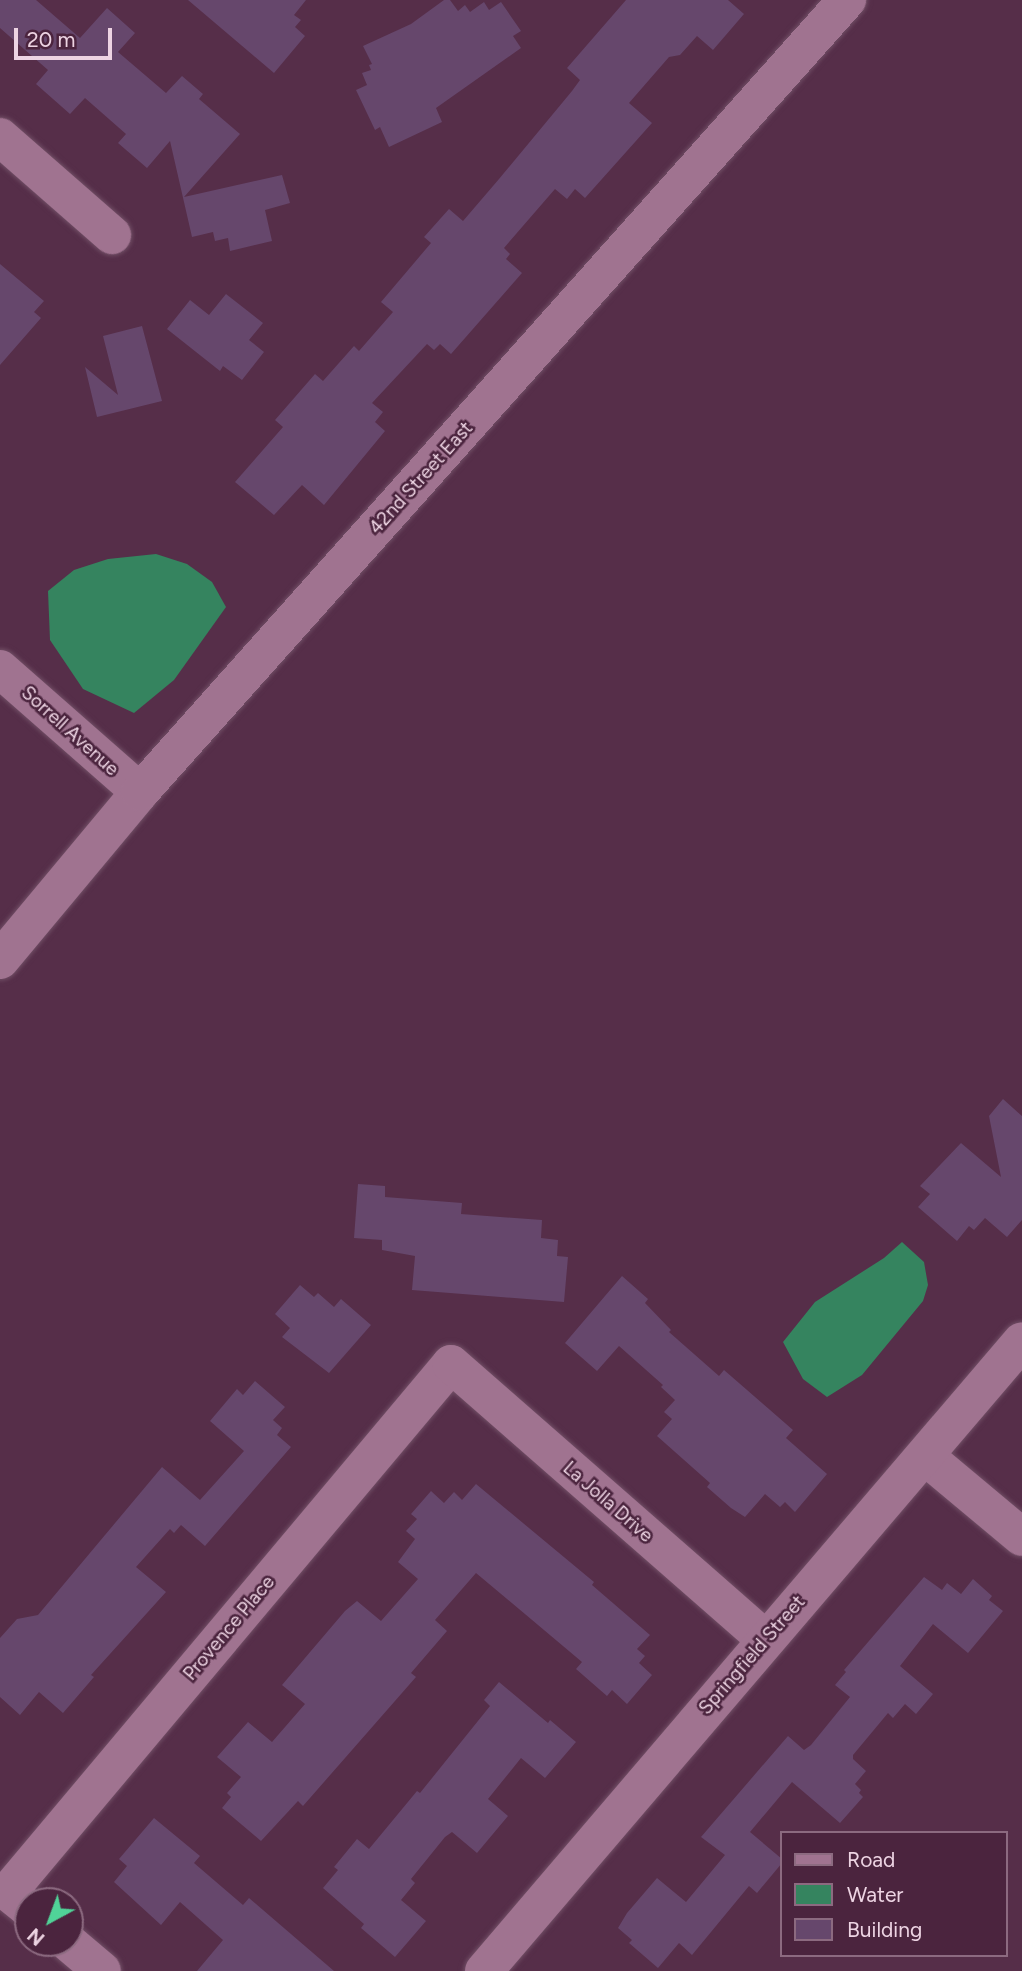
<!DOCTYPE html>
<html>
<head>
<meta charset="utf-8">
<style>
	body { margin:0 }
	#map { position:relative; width:1022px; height:1971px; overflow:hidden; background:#562e49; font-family:Figtree,sans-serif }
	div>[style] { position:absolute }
	.water>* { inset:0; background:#35845f }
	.building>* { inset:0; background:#66476c }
	.roads { filter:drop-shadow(0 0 2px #704e65) drop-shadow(0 0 2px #704e65) }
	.minor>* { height:38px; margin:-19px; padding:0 19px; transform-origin:19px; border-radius:19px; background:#a07390 }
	span { translate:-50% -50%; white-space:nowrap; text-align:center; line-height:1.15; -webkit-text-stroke:5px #4b243e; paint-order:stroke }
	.street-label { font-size:19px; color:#edd4e3 }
	.legend { position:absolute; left:780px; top:1831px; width:228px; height:126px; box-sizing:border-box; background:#4b243e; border:2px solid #8c6a80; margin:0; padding:9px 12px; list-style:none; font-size:21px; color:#edd4e3 }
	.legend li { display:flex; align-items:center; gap:14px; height:35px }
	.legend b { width:35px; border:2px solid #8c6a80 }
	.north { position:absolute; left:14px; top:1887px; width:70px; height:70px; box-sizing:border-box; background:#4b243e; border:2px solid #8c6a80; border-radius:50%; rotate:221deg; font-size:19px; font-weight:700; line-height:28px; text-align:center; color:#edd4e3 }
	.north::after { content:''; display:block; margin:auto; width:24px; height:32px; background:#50d398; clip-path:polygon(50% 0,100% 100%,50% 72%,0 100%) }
	.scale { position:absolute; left:14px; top:28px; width:98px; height:32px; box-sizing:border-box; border:4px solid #edd4e3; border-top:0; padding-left:9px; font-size:21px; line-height:24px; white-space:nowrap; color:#edd4e3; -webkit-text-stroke:5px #4b243e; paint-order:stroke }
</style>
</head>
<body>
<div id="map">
	<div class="water">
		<div style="clip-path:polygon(156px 554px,187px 564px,212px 582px,226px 607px,174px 680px,134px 713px,83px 689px,50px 640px,48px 591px,74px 570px,108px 559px)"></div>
		<div style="clip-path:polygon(902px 1242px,924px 1262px,928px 1285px,923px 1301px,862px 1375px,827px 1397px,803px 1379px,783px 1342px,815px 1302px,884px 1258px)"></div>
	</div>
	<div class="building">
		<div style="clip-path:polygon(0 0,36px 0,80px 38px,107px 8px,135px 33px,118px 52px,166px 93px,182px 76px,203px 94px,199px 99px,240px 134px,184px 197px,282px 175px,290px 203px,265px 210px,272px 241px,230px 251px,228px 238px,215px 241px,213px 232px,192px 237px,170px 141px,147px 168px,118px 143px,126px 134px,85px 98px,70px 114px,36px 84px,48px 70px,0 28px)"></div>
		<div style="clip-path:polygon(188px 0,306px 0,294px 15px,301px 20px,295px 27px,305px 36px,274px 73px)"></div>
		<div style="clip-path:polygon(444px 0,450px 0,458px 11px,465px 5px,470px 12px,484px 2px,489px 10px,501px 2px,521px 31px,513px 36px,521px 48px,436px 108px,442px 122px,389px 147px,380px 127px,375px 130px,356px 90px,367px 85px,362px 73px,371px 70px,369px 65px,372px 64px,363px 46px,411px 24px)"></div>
		<div style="clip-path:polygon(626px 0,728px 0,744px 14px,713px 50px,697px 36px,680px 55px,669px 57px,629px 103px,652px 123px,585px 198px,575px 189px,567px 199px,555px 189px,504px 248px,510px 254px,506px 259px,522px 273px,451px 354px,440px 344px,434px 350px,427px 344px,372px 403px,383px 412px,375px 422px,385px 431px,324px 505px,302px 485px,274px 515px,235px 482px,283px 427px,275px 420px,315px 374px,323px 381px,354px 346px,359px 351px,393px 312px,381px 302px,431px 243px,424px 237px,449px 209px,463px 221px,499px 179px,572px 91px,580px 80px,567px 68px)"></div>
		<div style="clip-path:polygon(0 264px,44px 301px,34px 312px,41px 318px,0 365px)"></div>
		<div style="clip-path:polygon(226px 294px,263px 323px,249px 340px,264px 352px,242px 380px,223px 366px,220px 371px,167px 329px,190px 300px,209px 315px)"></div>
		<div style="clip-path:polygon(142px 326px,162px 401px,97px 417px,85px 367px,118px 395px,103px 336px)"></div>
		<div style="clip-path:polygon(1003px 1099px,1022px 1116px,1022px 1220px,1007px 1237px,985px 1218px,974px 1230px,969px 1226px,957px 1241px,918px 1207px,930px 1194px,920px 1186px,961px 1143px,1001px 1177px,989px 1116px)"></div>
		<div style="clip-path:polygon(358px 1184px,385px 1186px,385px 1197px,462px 1203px,461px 1214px,542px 1220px,541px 1238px,558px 1240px,557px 1256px,568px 1257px,564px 1302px,412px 1290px,415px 1256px,382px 1250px,382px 1240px,354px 1238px)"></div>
		<div style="clip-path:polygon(622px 1276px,648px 1299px,645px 1303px,671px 1330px,669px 1332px,719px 1376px,724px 1370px,793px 1430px,786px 1438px,827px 1474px,795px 1512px,785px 1502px,780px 1507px,765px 1494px,745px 1517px,731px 1508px,707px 1487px,710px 1483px,657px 1436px,672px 1419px,664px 1412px,675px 1400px,661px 1387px,663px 1385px,619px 1346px,597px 1371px,565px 1343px)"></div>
		<div style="clip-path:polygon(300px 1285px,314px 1297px,318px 1293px,334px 1307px,341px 1299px,371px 1325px,329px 1373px,282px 1337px,290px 1328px,275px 1314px)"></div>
		<div style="clip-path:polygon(255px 1381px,285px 1407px,273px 1420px,282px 1428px,277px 1435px,291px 1447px,205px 1546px,181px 1525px,174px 1533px,170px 1529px,136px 1567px,166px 1592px,91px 1675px,94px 1677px,63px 1713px,39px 1692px,20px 1715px,0 1697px,0 1638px,17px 1619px,38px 1615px,162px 1467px,200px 1500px,244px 1451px,210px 1421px,237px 1389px,243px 1395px)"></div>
		<div style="clip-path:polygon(476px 1484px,594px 1582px,592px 1585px,650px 1635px,637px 1649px,645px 1656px,639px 1663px,652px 1675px,627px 1704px,612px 1690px,607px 1696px,576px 1669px,582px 1662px,476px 1573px,435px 1620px,447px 1631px,411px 1673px,416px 1677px,303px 1806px,298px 1801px,261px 1841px,222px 1808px,231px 1797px,227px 1793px,241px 1777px,217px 1757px,248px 1722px,272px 1742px,305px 1704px,282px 1685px,345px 1611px,357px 1601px,381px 1621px,418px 1579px,398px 1562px,415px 1539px,406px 1531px,417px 1519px,411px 1514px,431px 1491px,444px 1503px,454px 1492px,462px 1500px)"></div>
		<div style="clip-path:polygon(924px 1577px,942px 1590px,947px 1583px,961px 1594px,973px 1579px,992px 1596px,989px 1600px,1003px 1611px,968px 1653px,933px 1624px,900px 1666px,933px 1694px,916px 1714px,905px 1704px,893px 1718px,888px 1713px,853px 1755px,853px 1759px,866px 1771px,855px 1784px,861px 1790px,859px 1793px,863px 1797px,840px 1823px,792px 1782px,750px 1832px,782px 1859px,782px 1863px,757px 1893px,749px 1886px,692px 1955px,679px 1943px,658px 1968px,629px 1943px,632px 1940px,618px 1928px,627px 1913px,657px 1878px,686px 1902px,725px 1855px,701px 1837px,788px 1736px,804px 1750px,811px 1745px,850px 1697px,835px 1685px,846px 1672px,844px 1670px)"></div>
		<div style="clip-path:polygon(499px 1682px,548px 1723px,550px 1720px,576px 1742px,545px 1778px,521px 1758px,488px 1799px,508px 1816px,477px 1853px,452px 1832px,445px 1837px,411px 1879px,415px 1883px,401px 1900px,426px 1921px,395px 1957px,361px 1928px,364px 1924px,323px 1888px,338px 1870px,334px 1867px,357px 1839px,369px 1849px,417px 1791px,420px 1793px,490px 1706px,484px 1700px)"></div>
		<div style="clip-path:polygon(154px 1818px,200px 1856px,194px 1863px,243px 1905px,249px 1898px,334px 1971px,197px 1971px,223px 1940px,180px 1902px,161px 1925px,114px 1882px,127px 1866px,119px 1859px)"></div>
	</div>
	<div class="roads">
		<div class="minor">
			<div style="left:0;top:137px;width:149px;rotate:41.2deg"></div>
			<div style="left:0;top:669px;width:186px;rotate:41.3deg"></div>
			<div style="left:0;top:960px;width:219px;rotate:-50.2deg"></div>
			<div style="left:140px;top:792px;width:1062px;rotate:-48.25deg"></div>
			<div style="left:925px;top:1456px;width:126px;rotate:39.9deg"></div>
			<div style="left:28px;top:1908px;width:26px;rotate:-141deg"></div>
			<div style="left:8px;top:1892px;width:689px;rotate:-50deg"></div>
			<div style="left:451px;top:1364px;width:417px;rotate:41.2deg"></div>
			<div style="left:69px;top:1943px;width:43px;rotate:40.3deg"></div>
			<div style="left:484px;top:1971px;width:828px;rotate:-49.5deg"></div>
		</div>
	</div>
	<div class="street-label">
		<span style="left:421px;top:478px;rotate:-48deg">42nd Street East</span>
		<span style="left:70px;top:731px;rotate:42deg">Sorrell Avenue</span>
		<span style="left:608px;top:1502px;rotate:41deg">La Jolla Drive</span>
		<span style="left:229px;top:1628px;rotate:-50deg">Provence Place</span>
		<span style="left:752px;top:1655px;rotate:-49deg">Springfield Street</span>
	</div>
	<ul class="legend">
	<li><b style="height:9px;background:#a07390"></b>Road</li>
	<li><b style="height:19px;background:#35845f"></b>Water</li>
	<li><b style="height:19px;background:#66476c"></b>Building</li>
	</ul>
	<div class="north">N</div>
	<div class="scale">20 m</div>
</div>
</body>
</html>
